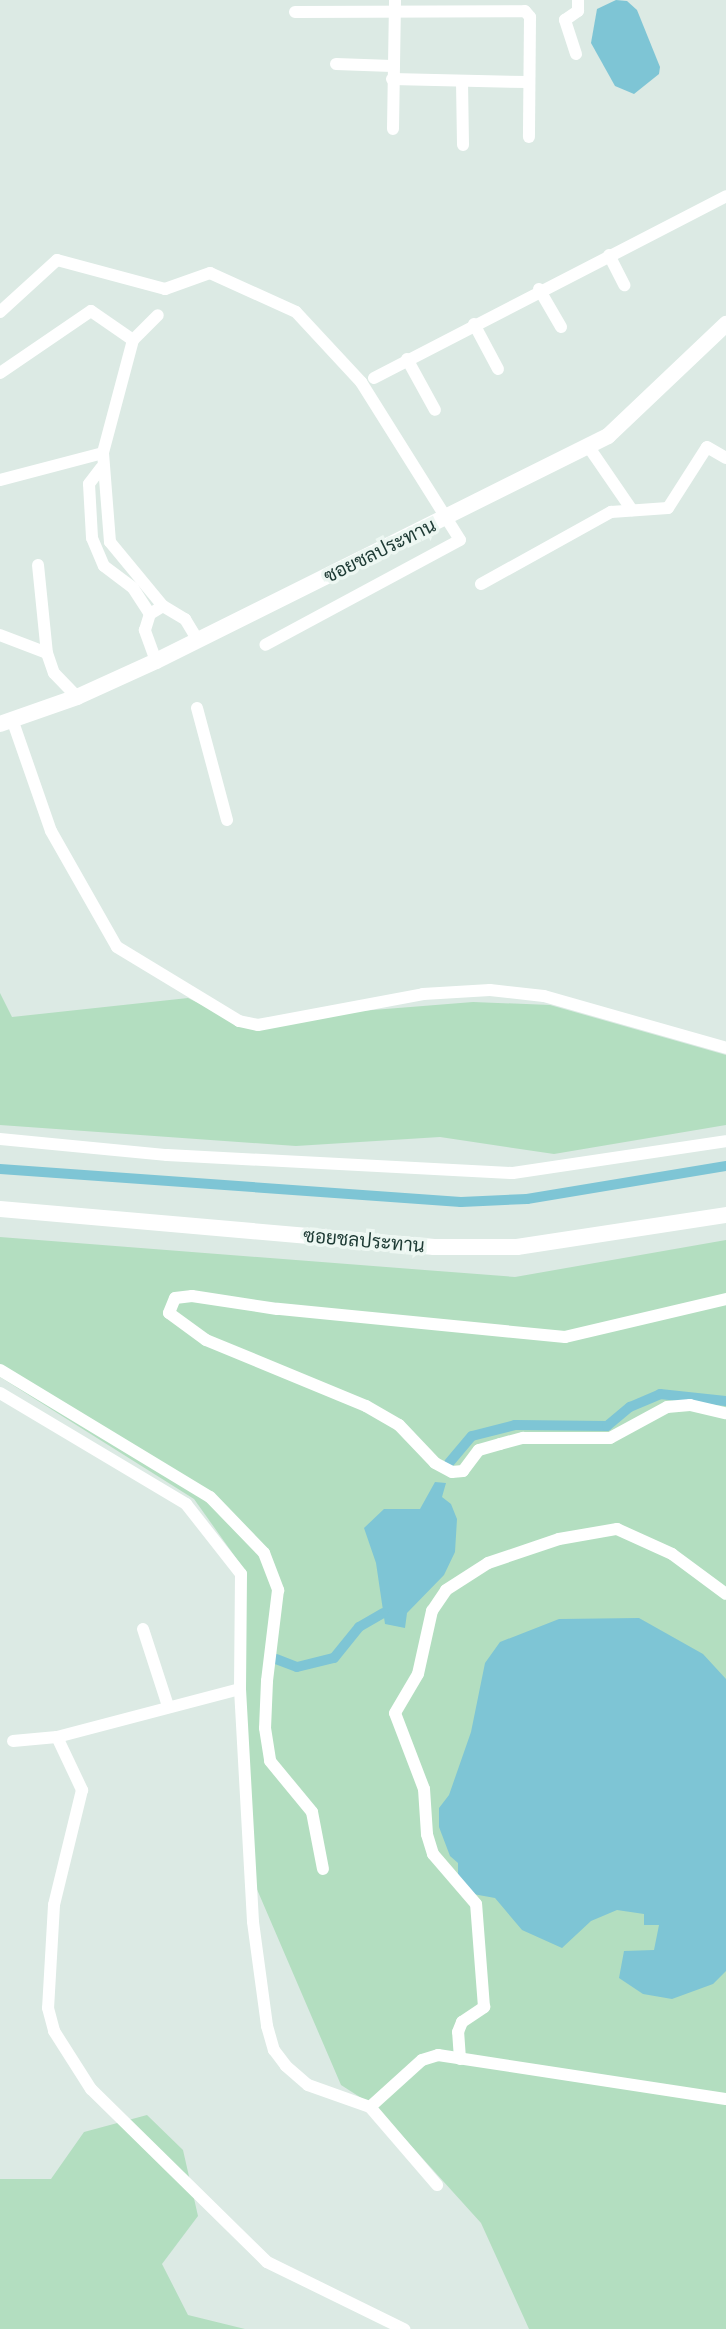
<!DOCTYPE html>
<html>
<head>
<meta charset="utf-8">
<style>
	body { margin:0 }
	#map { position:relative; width:726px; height:2329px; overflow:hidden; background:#dceae4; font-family:"PT Sans",Sarabun,sans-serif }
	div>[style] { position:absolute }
	.green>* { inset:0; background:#b3dec0 }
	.water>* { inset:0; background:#7ec5d5 }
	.canal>* { height:10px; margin:-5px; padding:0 5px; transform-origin:5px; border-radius:5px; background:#7ec5d5 }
	.minor>* { height:12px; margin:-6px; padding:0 6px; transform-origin:6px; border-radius:6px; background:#fff }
	.tertiary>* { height:16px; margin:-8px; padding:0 8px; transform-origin:8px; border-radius:8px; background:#fff }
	span { translate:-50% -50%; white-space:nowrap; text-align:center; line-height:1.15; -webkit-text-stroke:7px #edf7f2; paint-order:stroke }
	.street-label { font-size:19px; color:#1d3a34 }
</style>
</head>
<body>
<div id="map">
	<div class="green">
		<div style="clip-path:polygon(0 993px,12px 1017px,188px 998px,235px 1021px,473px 1002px,550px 1005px,726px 1055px,726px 1125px,554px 1154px,440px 1137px,296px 1146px,0 1125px)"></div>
		<div style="clip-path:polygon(0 1237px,515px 1277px,726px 1240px,726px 2329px,529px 2329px,481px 2223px,377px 2108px,341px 2085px,256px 1887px,244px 1689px,246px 1572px,194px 1499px,0 1377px)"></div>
		<div style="clip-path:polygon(147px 2115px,183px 2150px,198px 2216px,162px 2264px,188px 2315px,245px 2329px,0 2329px,0 2179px,51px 2179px,84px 2132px)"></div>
	</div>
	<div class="water">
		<div style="clip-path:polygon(616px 0,627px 1px,637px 10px,660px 67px,659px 74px,634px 94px,615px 86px,591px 43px,597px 9px)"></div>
		<div style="clip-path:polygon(435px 1482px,446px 1483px,442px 1497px,451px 1504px,457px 1519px,455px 1552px,444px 1575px,407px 1613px,405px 1628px,385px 1624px,376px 1563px,364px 1528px,384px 1509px,420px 1509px)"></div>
		<div style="clip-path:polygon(639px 1618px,703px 1654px,726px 1679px,726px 1971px,713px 1984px,672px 1999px,643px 1994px,619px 1978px,624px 1951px,654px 1950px,659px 1925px,644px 1925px,644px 1914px,617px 1910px,591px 1921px,562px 1948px,522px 1930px,495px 1898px,473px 1894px,458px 1876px,458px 1863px,450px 1856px,439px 1827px,439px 1808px,449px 1795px,471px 1732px,485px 1663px,500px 1642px,559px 1619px)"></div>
	</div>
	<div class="canal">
		<div style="left:0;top:1169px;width:462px;rotate:4.1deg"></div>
		<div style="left:461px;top:1202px;width:66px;rotate:-2.6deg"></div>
		<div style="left:527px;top:1199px;width:202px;rotate:-9.4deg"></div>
		<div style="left:449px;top:1463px;width:35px;rotate:-50deg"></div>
		<div style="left:472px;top:1436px;width:44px;rotate:-14.3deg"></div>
		<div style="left:515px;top:1425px;width:92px;rotate:0.6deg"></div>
		<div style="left:607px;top:1426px;width:30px;rotate:-40deg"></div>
		<div style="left:630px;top:1407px;width:33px;rotate:-23deg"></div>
		<div style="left:660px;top:1394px;width:66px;rotate:6.1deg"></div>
		<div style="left:276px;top:1659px;width:22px;rotate:21deg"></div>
		<div style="left:297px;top:1667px;width:38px;rotate:-14deg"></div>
		<div style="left:334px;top:1658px;width:40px;rotate:-51deg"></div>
		<div style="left:359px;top:1627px;width:28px;rotate:-30deg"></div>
	</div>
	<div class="minor">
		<div style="left:295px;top:12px;width:230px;rotate:-0.2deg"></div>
		<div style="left:525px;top:11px;width:8px;rotate:50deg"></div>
		<div style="left:530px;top:17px;width:120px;rotate:90.5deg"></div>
		<div style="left:576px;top:54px;width:36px;rotate:-108deg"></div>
		<div style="left:565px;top:20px;width:16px;rotate:-35deg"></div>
		<div style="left:578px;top:11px;width:11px;rotate:-90deg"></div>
		<div style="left:336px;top:64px;width:56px;rotate:2deg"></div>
		<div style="left:392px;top:79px;width:137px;rotate:1.3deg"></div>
		<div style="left:462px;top:81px;width:64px;rotate:89.1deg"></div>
		<div style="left:393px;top:129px;width:129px;rotate:-89.1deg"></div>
		<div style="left:609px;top:255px;width:34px;rotate:63deg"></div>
		<div style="left:539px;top:289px;width:44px;rotate:59.9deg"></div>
		<div style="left:0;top:312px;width:77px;rotate:-42.4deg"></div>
		<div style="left:57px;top:260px;width:112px;rotate:15deg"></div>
		<div style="left:165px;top:289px;width:48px;rotate:-19.6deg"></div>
		<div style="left:210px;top:273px;width:94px;rotate:24.4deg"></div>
		<div style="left:296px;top:312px;width:96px;rotate:47.1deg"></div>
		<div style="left:361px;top:382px;width:186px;rotate:57.9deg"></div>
		<div style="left:460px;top:540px;width:221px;rotate:151.7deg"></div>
		<div style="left:474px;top:324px;width:51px;rotate:61.9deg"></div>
		<div style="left:133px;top:340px;width:35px;rotate:-45deg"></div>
		<div style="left:407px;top:359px;width:58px;rotate:61.2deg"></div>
		<div style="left:0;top:373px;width:110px;rotate:-34.3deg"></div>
		<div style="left:91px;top:311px;width:51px;rotate:34.6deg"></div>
		<div style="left:133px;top:340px;width:117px;rotate:104.9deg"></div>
		<div style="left:103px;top:453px;width:106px;rotate:165.3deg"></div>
		<div style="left:374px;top:378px;width:396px;rotate:-27.3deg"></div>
		<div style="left:588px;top:446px;width:78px;rotate:55.5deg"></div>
		<div style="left:103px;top:453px;width:89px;rotate:85.5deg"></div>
		<div style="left:110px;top:542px;width:83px;rotate:50.4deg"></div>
		<div style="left:101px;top:468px;width:20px;rotate:127deg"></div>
		<div style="left:89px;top:484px;width:54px;rotate:86.8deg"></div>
		<div style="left:92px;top:538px;width:30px;rotate:67deg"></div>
		<div style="left:104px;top:566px;width:36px;rotate:37deg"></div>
		<div style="left:133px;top:588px;width:31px;rotate:57deg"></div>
		<div style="left:38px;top:565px;width:88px;rotate:84.2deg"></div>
		<div style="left:47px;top:653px;width:21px;rotate:71deg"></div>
		<div style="left:54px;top:673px;width:33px;rotate:46deg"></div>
		<div style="left:481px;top:584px;width:149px;rotate:-29deg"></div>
		<div style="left:611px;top:512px;width:57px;rotate:-4deg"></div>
		<div style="left:668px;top:508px;width:72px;rotate:-57.4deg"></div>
		<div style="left:707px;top:447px;width:22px;rotate:30deg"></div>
		<div style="left:0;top:635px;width:50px;rotate:21deg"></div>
		<div style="left:156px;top:661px;width:33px;rotate:-110deg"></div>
		<div style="left:145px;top:630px;width:17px;rotate:-73deg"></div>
		<div style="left:150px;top:614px;width:15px;rotate:-32deg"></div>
		<div style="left:163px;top:606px;width:26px;rotate:31deg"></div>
		<div style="left:185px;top:619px;width:23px;rotate:59deg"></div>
		<div style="left:197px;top:708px;width:116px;rotate:75deg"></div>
		<div style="left:13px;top:722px;width:115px;rotate:70.8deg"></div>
		<div style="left:51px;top:831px;width:133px;rotate:60.4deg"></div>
		<div style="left:117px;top:947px;width:143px;rotate:31.2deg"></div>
		<div style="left:239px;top:1021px;width:19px;rotate:12deg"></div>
		<div style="left:258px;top:1025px;width:168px;rotate:-10.6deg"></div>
		<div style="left:423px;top:994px;width:67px;rotate:-3.4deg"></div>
		<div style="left:490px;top:990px;width:54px;rotate:6.3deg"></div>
		<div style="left:544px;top:996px;width:189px;rotate:15.9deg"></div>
		<div style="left:0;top:1139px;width:168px;rotate:5.5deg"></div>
		<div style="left:167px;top:1155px;width:346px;rotate:3deg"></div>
		<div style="left:513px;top:1173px;width:215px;rotate:-8.5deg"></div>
		<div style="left:726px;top:1299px;width:165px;rotate:166.7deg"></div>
		<div style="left:565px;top:1337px;width:289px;rotate:-174.4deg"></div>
		<div style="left:277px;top:1309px;width:86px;rotate:-171.3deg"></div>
		<div style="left:192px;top:1296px;width:17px;rotate:173deg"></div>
		<div style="left:175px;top:1298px;width:16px;rotate:112deg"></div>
		<div style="left:169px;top:1313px;width:46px;rotate:36.1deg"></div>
		<div style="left:206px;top:1340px;width:173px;rotate:22.4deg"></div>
		<div style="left:366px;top:1406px;width:38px;rotate:30deg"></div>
		<div style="left:399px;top:1425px;width:52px;rotate:46.5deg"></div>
		<div style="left:435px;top:1463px;width:19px;rotate:28deg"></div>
		<div style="left:452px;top:1472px;width:11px;rotate:-5deg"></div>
		<div style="left:463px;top:1471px;width:26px;rotate:-53deg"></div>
		<div style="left:479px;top:1450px;width:22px;rotate:-16deg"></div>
		<div style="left:500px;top:1444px;width:24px;rotate:-15deg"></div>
		<div style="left:523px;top:1438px;width:87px"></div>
		<div style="left:610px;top:1438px;width:65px;rotate:-28.5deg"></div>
		<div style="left:667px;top:1407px;width:23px;rotate:-5deg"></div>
		<div style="left:690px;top:1405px;width:37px;rotate:13deg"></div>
		<div style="left:0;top:1370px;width:245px;rotate:31.2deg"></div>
		<div style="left:210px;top:1497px;width:78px;rotate:46deg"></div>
		<div style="left:264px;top:1553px;width:40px;rotate:69deg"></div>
		<div style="left:278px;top:1590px;width:92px;rotate:96.9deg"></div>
		<div style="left:267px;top:1681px;width:47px;rotate:92.4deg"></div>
		<div style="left:265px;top:1728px;width:33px;rotate:81deg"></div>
		<div style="left:270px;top:1761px;width:66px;rotate:50.5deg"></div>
		<div style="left:312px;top:1812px;width:58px;rotate:79.1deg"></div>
		<div style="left:0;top:1393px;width:217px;rotate:30.8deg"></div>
		<div style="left:186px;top:1504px;width:89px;rotate:51.8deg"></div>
		<div style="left:241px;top:1574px;width:115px;rotate:90.5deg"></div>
		<div style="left:240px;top:1689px;width:233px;rotate:86.8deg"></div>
		<div style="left:253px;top:1922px;width:105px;rotate:82.3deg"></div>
		<div style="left:267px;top:2026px;width:25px;rotate:74deg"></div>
		<div style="left:274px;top:2050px;width:20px;rotate:53deg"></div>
		<div style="left:286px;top:2066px;width:29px;rotate:41deg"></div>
		<div style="left:308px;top:2085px;width:66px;rotate:19.5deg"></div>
		<div style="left:370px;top:2107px;width:70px;rotate:-42.1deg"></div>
		<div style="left:422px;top:2060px;width:17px;rotate:-17deg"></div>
		<div style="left:438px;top:2055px;width:291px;rotate:8.7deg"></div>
		<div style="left:143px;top:1629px;width:81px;rotate:72deg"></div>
		<div style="left:57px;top:1737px;width:59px;rotate:64.7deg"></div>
		<div style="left:82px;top:1790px;width:118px;rotate:103.7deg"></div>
		<div style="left:54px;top:1905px;width:103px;rotate:93.3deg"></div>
		<div style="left:48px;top:2008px;width:24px;rotate:75deg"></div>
		<div style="left:54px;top:2031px;width:69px;rotate:57.5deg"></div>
		<div style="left:91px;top:2089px;width:247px;rotate:44.5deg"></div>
		<div style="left:267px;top:2262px;width:153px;rotate:26.1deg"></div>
		<div style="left:13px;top:1741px;width:44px;rotate:-5.2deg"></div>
		<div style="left:57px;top:1737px;width:189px;rotate:-14.7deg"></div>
		<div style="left:460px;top:2059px;width:27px;rotate:-94deg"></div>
		<div style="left:458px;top:2032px;width:11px;rotate:-68deg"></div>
		<div style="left:462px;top:2022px;width:27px;rotate:-34deg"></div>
		<div style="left:484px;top:2007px;width:103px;rotate:-94.4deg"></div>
		<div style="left:476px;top:1904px;width:66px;rotate:-130.7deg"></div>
		<div style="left:433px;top:1854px;width:21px;rotate:-107deg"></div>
		<div style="left:427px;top:1834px;width:45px;rotate:-93.8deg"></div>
		<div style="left:424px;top:1789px;width:81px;rotate:-110.9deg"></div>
		<div style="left:395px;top:1713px;width:45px;rotate:-59.5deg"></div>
		<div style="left:418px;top:1674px;width:65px;rotate:-77.5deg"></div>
		<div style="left:432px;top:1611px;width:25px;rotate:-56deg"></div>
		<div style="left:446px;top:1590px;width:50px;rotate:-32.7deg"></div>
		<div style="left:488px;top:1563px;width:75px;rotate:-18.7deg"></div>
		<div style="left:559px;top:1539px;width:59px;rotate:-9.8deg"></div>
		<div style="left:617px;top:1529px;width:60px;rotate:24.4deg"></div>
		<div style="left:672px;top:1554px;width:67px;rotate:36.5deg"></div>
		<div style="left:370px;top:2107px;width:103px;rotate:49.3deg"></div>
	</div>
	<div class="tertiary">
		<div style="left:0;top:724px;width:82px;rotate:-19.3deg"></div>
		<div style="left:77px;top:697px;width:87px;rotate:-24.5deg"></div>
		<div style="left:156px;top:661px;width:505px;rotate:-26.46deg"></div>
		<div style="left:608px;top:436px;width:163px;rotate:-43.5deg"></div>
		<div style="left:0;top:1209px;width:436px;rotate:5deg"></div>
		<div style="left:434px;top:1247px;width:83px"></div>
		<div style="left:517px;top:1247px;width:211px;rotate:-8.7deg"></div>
	</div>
	<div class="street-label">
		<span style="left:380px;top:551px;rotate:-26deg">ซอยชลประทาน</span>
		<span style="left:364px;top:1241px;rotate:5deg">ซอยชลประทาน</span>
	</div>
</div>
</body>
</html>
